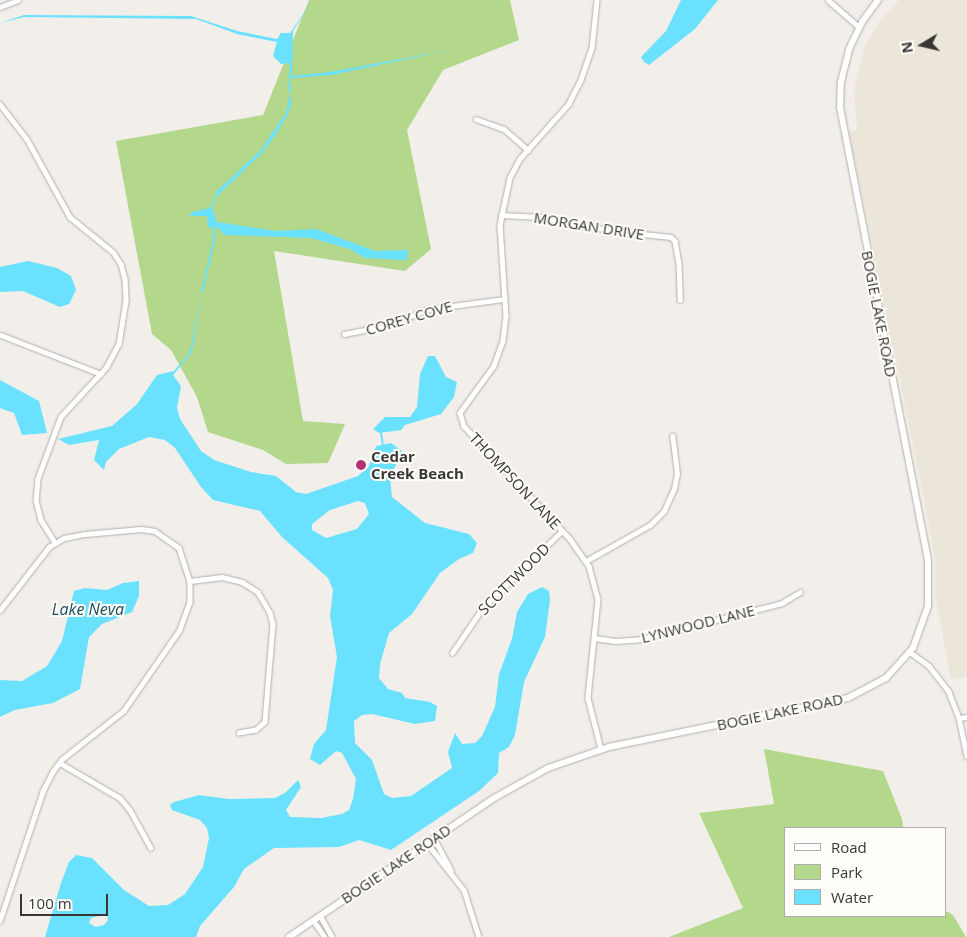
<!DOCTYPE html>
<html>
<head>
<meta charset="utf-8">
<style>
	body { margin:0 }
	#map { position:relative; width:967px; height:937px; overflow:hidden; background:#f2efeb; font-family:"Open Sans",sans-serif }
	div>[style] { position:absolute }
	.built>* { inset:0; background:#ece5da }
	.green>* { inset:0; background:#b3d78b }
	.water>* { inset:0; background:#6ae1fe }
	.stream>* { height:2px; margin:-1px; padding:0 1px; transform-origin:1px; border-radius:1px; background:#6ae1fe }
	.roads { filter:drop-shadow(0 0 1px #b2afab) drop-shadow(0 0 1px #b2afab) }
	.street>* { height:4.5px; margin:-2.25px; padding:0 2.25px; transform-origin:2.25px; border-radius:2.25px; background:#fff }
	.secondary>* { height:6px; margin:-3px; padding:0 3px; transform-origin:3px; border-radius:3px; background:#fff }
	.dots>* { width:14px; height:14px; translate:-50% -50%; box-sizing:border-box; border:2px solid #fffdf9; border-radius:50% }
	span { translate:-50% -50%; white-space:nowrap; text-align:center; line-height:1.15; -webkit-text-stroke:4px #fffdf9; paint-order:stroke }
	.street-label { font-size:15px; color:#383735 }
	.poi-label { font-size:15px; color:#383735; font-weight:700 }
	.left { translate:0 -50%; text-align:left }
	.water-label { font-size:16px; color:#1a4e5b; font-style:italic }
	.legend { position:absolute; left:784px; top:827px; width:162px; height:90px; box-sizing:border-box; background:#fffdf9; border:1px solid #afaeab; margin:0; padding:6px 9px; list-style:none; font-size:15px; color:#383735 }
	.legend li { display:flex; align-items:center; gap:10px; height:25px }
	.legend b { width:25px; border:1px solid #afaeab }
	.north { position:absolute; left:897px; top:20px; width:50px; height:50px; -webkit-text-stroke:4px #fffdf9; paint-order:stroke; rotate:261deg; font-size:14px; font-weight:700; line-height:20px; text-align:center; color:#383735 }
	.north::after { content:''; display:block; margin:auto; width:18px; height:22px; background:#383735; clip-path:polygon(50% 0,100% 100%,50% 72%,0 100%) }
	.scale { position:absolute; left:20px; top:894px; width:88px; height:22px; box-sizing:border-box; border:2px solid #383735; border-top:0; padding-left:6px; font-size:15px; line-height:18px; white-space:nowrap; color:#383735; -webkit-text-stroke:4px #fffdf9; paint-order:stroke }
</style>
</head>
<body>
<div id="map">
	<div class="built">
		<div style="clip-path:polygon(899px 0,967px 0,967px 677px,951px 680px,935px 596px,935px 560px,925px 504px,849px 132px,857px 130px,854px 88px,865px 46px,880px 21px)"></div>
	</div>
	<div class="green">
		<div style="clip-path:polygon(309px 0,510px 0,519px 40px,443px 70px,407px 130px,431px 249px,405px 271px,274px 251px,303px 421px,345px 424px,328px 463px,286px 464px,263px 450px,208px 432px,197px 397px,171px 350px,152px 334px,116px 141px,263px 115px)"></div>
		<div style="clip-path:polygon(764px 749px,883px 771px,902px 819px,903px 828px,786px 828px,786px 916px,946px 916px,946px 911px,953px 915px,966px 937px,669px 937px,743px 908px,699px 813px,774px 804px)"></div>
	</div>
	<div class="water">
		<div style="clip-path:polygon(313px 0,293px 31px,292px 76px,330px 72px,450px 50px,331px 75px,291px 78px,289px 82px,290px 63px,281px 64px,273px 56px,277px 42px,237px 34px,196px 19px,24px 17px,0 23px,24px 15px,191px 16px,237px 31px,277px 39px,281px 33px,290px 33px)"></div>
		<div style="clip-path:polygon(681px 0,718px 0,695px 29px,649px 65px,644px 62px,641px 57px,666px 31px)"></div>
		<div style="clip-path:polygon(290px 92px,291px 103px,288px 114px,274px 137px,261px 154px,216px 197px,212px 208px,217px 222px,275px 231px,316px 229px,375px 251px,408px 250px,407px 260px,365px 258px,350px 249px,311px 238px,225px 235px,216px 227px,208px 228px,207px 216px,189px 216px,192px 212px,210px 208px,217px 191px,260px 151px,286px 113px)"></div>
		<div style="clip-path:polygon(28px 261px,57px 268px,71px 276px,76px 290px,69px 304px,60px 307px,23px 291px,0 292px,0 267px)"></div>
		<div style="clip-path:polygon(evenodd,201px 292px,192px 352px,173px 375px,181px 386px,177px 408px,180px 419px,201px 451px,214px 460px,251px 472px,276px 476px,296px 492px,306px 494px,358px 476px,369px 466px,376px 446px,391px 443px,402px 451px,390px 478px,392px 497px,425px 523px,469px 534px,477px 543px,473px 553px,459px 559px,440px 573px,412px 614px,389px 633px,380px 664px,379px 678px,388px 689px,402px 693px,405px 698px,430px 702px,437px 706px,435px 721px,415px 724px,372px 714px,362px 715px,354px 721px,355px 743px,372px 760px,384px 794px,392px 798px,411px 796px,452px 768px,448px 752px,455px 733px,462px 744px,475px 743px,482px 736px,495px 707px,499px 674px,512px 639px,517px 612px,528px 594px,542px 587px,549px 591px,550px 600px,545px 637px,524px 682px,515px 735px,509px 747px,499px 753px,498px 773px,479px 791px,391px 850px,359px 840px,339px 847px,274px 848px,244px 869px,234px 887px,200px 926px,196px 937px,45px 937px,61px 883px,69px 862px,76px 855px,92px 858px,124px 890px,149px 906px,168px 905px,185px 894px,203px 867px,209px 838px,207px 828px,200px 820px,172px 810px,170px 805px,174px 802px,199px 795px,229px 799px,275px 798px,285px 793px,298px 780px,301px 787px,286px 810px,290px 817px,321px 818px,342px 814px,349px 810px,353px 799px,356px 779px,342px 753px,336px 751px,320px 765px,310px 759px,314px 744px,326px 730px,337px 657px,330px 616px,333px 590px,328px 578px,282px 537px,260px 511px,213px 500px,201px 487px,175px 448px,165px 440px,149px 437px,119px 449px,106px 462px,104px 470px,94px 460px,99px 440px,69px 445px,58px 439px,112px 426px,137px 404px,157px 375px,174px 371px,190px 352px,201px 292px,358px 501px,365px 503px,369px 514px,357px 529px,326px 538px,312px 530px,312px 524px,330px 510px,358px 501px,201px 292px,107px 914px,108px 920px,104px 925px,95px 927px,89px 923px,91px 918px,107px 914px)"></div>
		<div style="clip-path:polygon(428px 356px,435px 356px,446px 377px,457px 382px,454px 397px,441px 414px,405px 425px,401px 430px,379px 433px,373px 429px,385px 417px,410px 417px,417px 407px,420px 374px)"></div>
		<div style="clip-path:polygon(0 380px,39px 401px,47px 433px,22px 435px,14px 413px,0 408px)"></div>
		<div style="clip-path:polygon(139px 581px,139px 596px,132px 612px,102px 624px,89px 637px,80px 689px,53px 703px,15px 710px,0 717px,0 680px,22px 681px,47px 666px,62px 641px,74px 591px,85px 588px,107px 590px,123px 583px)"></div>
	</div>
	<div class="stream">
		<div style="left:289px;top:82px;width:10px;rotate:84deg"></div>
		<div style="left:202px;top:292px;width:53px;rotate:-77deg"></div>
		<div style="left:214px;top:240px;width:13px;rotate:-90deg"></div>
		<div style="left:381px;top:433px;width:12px;rotate:81deg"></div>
	</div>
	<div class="roads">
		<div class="street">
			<div style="left:597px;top:0;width:48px;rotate:95.9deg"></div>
			<div style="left:592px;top:48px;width:34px;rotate:109deg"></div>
			<div style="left:581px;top:80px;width:27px;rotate:117deg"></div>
			<div style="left:569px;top:104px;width:74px;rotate:131.7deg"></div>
			<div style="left:520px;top:159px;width:21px;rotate:118deg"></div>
			<div style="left:510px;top:178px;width:48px;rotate:102deg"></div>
			<div style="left:500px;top:225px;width:91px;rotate:86.2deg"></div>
			<div style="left:506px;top:316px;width:25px;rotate:97deg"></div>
			<div style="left:503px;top:341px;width:27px;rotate:110deg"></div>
			<div style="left:494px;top:366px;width:58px;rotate:125.9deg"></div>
			<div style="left:460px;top:413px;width:14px;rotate:73deg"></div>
			<div style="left:464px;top:426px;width:155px;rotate:46.8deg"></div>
			<div style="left:570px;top:539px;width:33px;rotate:55deg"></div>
			<div style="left:589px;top:566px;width:34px;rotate:75deg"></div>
			<div style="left:598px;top:599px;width:100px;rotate:95.8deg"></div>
			<div style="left:588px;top:698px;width:53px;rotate:75.7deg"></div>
			<div style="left:828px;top:0;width:41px;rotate:41.1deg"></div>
			<div style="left:0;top:7px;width:19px;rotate:-21deg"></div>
			<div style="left:0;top:104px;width:44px;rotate:52.4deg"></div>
			<div style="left:27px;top:139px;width:89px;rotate:61.1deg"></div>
			<div style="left:70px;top:217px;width:55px;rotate:39.1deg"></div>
			<div style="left:113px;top:252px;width:14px;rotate:56deg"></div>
			<div style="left:121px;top:264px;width:16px;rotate:75deg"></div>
			<div style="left:125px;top:279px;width:22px;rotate:87deg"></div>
			<div style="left:126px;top:301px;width:44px;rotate:99.2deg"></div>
			<div style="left:119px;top:344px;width:26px;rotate:118deg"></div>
			<div style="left:107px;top:367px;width:68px;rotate:132.6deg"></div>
			<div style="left:61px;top:417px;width:66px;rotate:110.4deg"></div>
			<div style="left:38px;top:479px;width:21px;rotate:95deg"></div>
			<div style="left:36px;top:500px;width:21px;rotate:76deg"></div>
			<div style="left:41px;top:520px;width:26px;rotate:58deg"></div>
			<div style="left:476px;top:119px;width:30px;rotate:20deg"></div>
			<div style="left:504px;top:129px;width:32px;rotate:41deg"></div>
			<div style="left:501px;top:215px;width:39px;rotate:3deg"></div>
			<div style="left:540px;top:217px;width:75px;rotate:10.7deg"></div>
			<div style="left:614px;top:231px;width:57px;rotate:6deg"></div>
			<div style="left:671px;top:237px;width:6px;rotate:45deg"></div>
			<div style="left:675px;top:241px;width:23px;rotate:80deg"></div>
			<div style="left:679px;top:264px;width:36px;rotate:88deg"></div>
			<div style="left:344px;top:334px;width:38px;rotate:-11deg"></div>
			<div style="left:381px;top:327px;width:51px;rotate:-20.6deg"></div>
			<div style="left:429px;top:309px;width:76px;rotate:-7.6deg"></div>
			<div style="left:1px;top:335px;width:107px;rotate:21.3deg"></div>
			<div style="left:586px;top:561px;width:73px;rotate:-29.4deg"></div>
			<div style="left:650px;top:525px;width:20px;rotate:-45deg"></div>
			<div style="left:664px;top:511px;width:24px;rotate:-66deg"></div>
			<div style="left:674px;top:489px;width:15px;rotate:-79deg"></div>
			<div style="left:677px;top:474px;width:38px;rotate:-97deg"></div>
			<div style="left:190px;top:581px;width:32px;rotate:-7deg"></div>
			<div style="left:222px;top:577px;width:21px;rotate:14deg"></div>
			<div style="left:242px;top:582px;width:19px;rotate:32deg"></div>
			<div style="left:258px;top:592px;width:24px;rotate:60deg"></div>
			<div style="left:270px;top:613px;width:11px;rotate:75deg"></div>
			<div style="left:273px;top:624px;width:98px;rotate:94.7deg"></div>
			<div style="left:265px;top:722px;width:12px;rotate:138deg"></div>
			<div style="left:256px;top:730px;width:17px;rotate:170deg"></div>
			<div style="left:0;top:610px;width:80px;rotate:-52.1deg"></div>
			<div style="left:49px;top:547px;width:17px;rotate:-31deg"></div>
			<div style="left:64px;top:538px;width:21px;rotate:-11deg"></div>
			<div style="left:85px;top:534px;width:56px;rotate:-5.1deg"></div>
			<div style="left:141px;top:529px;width:14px;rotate:8deg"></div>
			<div style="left:155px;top:531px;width:29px;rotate:35deg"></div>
			<div style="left:179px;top:548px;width:35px;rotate:72deg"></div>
			<div style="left:190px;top:581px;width:21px;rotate:90deg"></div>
			<div style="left:190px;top:602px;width:30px;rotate:110deg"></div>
			<div style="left:180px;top:630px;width:98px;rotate:124.7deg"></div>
			<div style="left:124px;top:711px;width:79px;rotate:141.7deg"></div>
			<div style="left:62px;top:760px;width:15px;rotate:127deg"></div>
			<div style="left:53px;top:772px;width:22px;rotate:117deg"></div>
			<div style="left:43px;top:792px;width:136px;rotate:108.4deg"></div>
			<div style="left:594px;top:638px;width:21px;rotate:8deg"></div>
			<div style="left:615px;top:641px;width:26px;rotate:-4deg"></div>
			<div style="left:641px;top:639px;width:146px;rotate:-14.3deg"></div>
			<div style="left:782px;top:603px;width:21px;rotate:-31deg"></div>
			<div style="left:910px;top:652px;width:24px;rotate:36deg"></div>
			<div style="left:929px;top:666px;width:33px;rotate:52deg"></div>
			<div style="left:949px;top:692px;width:28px;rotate:69deg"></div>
			<div style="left:959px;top:718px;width:39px;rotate:78deg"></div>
			<div style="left:452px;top:653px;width:57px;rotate:-55.8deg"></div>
			<div style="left:484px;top:606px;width:108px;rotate:-43.9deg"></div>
			<div style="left:959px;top:718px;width:8px;rotate:-7deg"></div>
			<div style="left:60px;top:763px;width:69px;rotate:30.3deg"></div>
			<div style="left:120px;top:798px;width:16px;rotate:50deg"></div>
			<div style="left:130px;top:810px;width:43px;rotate:61.1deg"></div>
			<div style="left:434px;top:838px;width:36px;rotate:62deg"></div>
			<div style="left:427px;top:843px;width:60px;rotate:51.8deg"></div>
			<div style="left:464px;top:890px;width:49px;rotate:72.3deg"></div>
			<div style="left:320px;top:915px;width:25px;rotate:61deg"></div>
			<div style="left:313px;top:920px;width:21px;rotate:55deg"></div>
		</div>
		<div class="secondary">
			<div style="left:289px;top:937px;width:250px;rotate:-34.1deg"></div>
			<div style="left:496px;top:797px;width:60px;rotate:-29.1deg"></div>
			<div style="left:548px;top:768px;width:65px;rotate:-19deg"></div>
			<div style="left:609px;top:747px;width:244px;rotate:-11.6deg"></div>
			<div style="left:848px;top:698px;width:43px;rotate:-27.8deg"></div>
			<div style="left:886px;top:678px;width:40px;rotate:-48deg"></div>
			<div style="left:913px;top:648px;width:45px;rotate:-70.3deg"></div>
			<div style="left:928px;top:606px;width:46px;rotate:-90deg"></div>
			<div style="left:928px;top:560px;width:460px;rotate:-101deg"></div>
			<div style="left:840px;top:108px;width:26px;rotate:-88deg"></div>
			<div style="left:841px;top:82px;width:34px;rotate:-76deg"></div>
			<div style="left:849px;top:49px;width:30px;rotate:-64deg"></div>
			<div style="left:862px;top:22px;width:27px;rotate:-54deg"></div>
		</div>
	</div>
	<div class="dots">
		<div style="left:361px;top:465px;background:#b53178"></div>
	</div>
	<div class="street-label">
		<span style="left:589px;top:226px;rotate:9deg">MORGAN DRIVE</span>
		<span style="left:879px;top:314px;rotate:79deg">BOGIE LAKE ROAD</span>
		<span style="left:409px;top:318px;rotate:-16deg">COREY COVE</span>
		<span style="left:515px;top:481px;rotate:47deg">THOMPSON LANE</span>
		<span style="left:514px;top:579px;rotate:-45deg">SCOTTWOOD</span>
		<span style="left:698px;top:624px;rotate:-14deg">LYNWOOD LANE</span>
		<span style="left:780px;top:712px;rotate:-12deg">BOGIE LAKE ROAD</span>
		<span style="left:396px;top:864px;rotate:-34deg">BOGIE LAKE ROAD</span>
	</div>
	<div class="poi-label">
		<span class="left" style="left:371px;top:465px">Cedar<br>Creek Beach</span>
	</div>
	<div class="water-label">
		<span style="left:88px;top:609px">Lake Neva</span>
	</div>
	<ul class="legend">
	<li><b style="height:6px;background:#fff"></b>Road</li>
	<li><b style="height:14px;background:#b3d78b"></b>Park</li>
	<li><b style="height:14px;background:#6ae1fe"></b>Water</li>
	</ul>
	<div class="north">N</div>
	<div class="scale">100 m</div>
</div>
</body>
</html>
